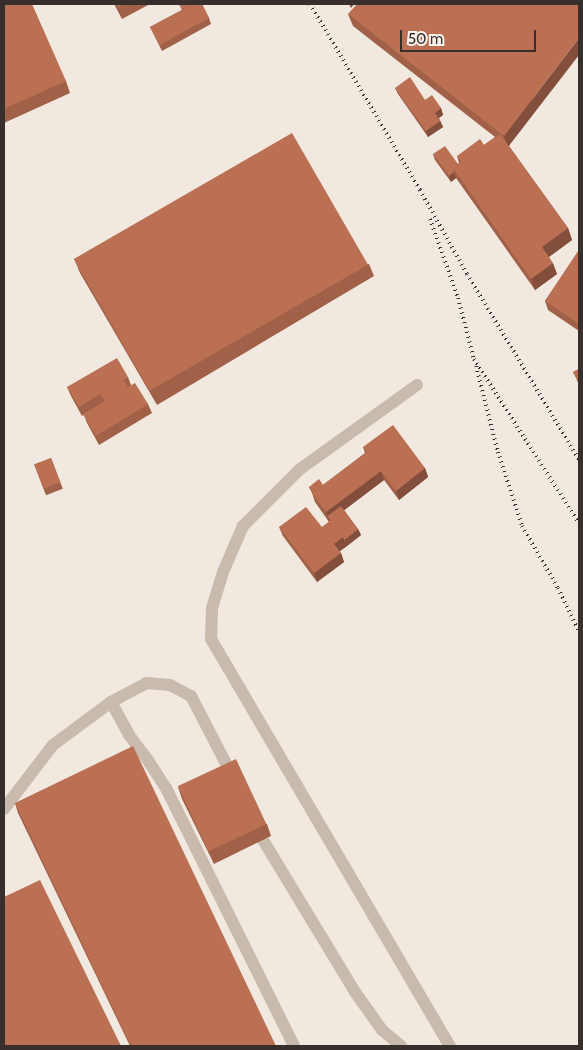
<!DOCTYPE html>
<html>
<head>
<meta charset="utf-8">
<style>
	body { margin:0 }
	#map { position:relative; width:583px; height:1050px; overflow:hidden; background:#f1e9e0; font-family:Cabin,sans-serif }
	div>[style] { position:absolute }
	.minor>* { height:12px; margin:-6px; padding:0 6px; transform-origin:6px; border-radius:6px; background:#c8baad }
	.rail>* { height:4px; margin-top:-2px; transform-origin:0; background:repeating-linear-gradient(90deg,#372f2b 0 1px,transparent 0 5px) }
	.wall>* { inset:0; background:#a16048; transform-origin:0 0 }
	.shaded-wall>* { inset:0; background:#834e3b }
	.building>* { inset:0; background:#bb7054; transform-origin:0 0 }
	span { translate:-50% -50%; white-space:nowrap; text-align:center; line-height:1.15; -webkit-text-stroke:4px #f9f3ec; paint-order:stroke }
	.frame { position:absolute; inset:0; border:5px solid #372f2b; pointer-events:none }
	.scale { position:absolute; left:400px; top:30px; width:136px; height:22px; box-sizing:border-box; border:2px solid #372f2b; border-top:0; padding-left:6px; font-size:15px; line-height:18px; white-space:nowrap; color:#372f2b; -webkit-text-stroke:4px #f9f3ec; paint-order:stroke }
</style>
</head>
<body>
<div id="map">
	<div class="minor">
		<div style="left:417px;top:385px;width:144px;rotate:144.3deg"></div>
		<div style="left:300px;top:469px;width:81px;rotate:135deg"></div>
		<div style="left:243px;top:526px;width:50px;rotate:113.5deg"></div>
		<div style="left:223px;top:572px;width:39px;rotate:107deg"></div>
		<div style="left:212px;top:609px;width:30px;rotate:92deg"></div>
		<div style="left:211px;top:639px;width:472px;rotate:59.6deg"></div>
		<div style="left:111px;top:702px;width:38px;rotate:61deg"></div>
		<div style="left:129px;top:735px;width:34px;rotate:53deg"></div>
		<div style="left:149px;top:762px;width:31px;rotate:57deg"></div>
		<div style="left:166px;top:788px;width:288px;rotate:63.6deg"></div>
		<div style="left:4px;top:809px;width:81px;rotate:-52.6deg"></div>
		<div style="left:53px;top:745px;width:72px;rotate:-36.6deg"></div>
		<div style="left:111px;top:702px;width:40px;rotate:-28deg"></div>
		<div style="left:146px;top:683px;width:24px;rotate:5deg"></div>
		<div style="left:170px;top:685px;width:24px;rotate:28deg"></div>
		<div style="left:191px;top:696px;width:89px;rotate:62.6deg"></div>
		<div style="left:263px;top:840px;width:178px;rotate:58.8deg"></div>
		<div style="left:355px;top:992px;width:47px;rotate:54.6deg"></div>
		<div style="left:382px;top:1030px;width:25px;rotate:40deg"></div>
	</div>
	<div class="rail">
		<div style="left:310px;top:4px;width:216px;rotate:59.4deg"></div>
		<div style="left:420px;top:190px;width:96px;rotate:60.8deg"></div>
		<div style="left:467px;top:274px;width:217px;rotate:58.9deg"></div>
		<div style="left:430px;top:219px;width:84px;rotate:70.5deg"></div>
		<div style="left:458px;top:298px;width:63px;rotate:75.3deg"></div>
		<div style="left:474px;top:359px;width:195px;rotate:57.4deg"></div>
		<div style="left:476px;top:366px;width:89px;rotate:75.7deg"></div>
		<div style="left:498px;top:452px;width:78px;rotate:72deg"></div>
		<div style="left:522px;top:526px;width:72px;rotate:59.9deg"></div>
		<div style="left:558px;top:588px;width:49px;rotate:64.5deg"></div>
	</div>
	<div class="wall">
		<div style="clip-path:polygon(4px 4px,66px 81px,70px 93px,4px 123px)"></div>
		<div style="clip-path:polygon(114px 4px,150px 4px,122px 19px)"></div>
		<div style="clip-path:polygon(179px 4px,202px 4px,209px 18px,211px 24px,162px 51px,150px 27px,182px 10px)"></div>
		<div style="clip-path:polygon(579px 4px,509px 146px,568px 228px,572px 240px,549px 257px,557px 274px,535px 290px,456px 178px,451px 182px,435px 160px,433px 154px,458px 164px,459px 163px,457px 156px,484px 145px,495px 137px,353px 26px,348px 14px)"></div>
		<div style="clip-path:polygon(395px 88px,425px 100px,441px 108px,443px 115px,439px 118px,443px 127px,428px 137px,398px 94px)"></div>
		<div style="clip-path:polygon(579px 250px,579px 331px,548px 310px,545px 301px)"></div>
		<div style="clip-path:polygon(75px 261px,369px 264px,374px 276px,157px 405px,80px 273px)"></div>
		<div style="clip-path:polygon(579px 369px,579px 385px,576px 378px,573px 372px)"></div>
		<div style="clip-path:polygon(128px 377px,131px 385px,148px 404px,152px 413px,99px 445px,87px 423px,84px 415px,82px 416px,71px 396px,67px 387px)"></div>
		<div style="clip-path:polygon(363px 447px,425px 468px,428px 477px,399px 500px,384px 480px,344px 510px,358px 529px,361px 535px,347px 546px,346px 545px,347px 546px,340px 551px,344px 562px,317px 582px,283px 536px,279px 527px,322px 527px,329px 522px,315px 502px,312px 493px,309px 487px,323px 485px,365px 453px)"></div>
		<div style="left:51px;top:458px;width:33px;height:18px;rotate:69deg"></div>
		<div style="clip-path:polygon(178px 787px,267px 824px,271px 836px,214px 864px,182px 799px)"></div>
		<div style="clip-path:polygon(15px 803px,276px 1046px,130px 1046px,18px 813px)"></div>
	</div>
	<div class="shaded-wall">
		<div style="clip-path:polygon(349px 4px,354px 4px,351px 8px)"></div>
		<div style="clip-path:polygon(579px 38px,579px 55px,508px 147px,504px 136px)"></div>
		<div style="clip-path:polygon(441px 108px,443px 115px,437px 119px,435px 113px)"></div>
		<div style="clip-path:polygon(440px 121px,443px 127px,428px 137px,426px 131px)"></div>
		<div style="clip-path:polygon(454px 172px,456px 178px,451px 182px,449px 176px)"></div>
		<div style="clip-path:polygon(568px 228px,572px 240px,546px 259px,542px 247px)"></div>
		<div style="clip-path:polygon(553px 263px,557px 274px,535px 290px,531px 279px)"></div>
		<div style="clip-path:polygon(425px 468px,428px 477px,399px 500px,396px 491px)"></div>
		<div style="clip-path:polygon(381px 471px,384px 480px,330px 521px,328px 518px,326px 512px)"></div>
		<div style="clip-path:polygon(358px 529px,361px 535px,347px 546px,345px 540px)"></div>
		<div style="clip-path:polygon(343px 537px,347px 546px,337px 553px,334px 544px)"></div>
		<div style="clip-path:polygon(341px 553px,344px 562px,317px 582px,314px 573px)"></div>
	</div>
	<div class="building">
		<div style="clip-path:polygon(4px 4px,32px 4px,66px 81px,4px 109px)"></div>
		<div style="clip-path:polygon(116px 4px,124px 4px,118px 7px)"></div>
		<div style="clip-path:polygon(179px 4px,193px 4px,182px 9px)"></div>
		<div style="clip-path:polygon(193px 4px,202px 4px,209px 18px,160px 45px,150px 27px)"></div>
		<div style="clip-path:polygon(357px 4px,579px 4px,579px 38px,504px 136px,348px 14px)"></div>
		<div style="clip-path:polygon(410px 77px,425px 100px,432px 95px,441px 108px,435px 113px,440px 121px,426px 131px,395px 88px)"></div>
		<div style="left:292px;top:133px;width:152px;height:252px;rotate:60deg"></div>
		<div style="clip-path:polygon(500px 134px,568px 228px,542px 247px,553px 263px,531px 279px,453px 168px,461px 162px,457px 156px,480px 139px,484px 145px)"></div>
		<div style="clip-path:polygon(445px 146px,458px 164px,453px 168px,454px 172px,449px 176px,433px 154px)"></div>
		<div style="clip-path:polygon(579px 250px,579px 324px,545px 301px)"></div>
		<div style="clip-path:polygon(117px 358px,128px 377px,124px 380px,128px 387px,135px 383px,148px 404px,96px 436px,83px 414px,105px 401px,100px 394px,79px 407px,67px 387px)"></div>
		<div style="clip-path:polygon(579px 369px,579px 382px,573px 372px)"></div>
		<div style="clip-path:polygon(393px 425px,425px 468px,396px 491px,381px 471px,326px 512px,312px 493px,367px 452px,363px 447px)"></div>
		<div style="left:51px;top:458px;width:26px;height:18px;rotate:69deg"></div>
		<div style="clip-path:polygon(319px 479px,323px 485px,313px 492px,309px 487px)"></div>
		<div style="left:341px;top:506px;width:29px;height:17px;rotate:54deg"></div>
		<div style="clip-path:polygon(306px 507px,322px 527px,331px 520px,343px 537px,334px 544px,341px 553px,314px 573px,279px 527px)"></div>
		<div style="clip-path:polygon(133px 746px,276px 1046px,131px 1046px,15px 803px)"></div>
		<div style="left:236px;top:759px;width:72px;height:64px;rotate:65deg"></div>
		<div style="clip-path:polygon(40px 880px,121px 1046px,4px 1046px,4px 897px)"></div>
	</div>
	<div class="frame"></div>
	<div class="scale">50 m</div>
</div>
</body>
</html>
